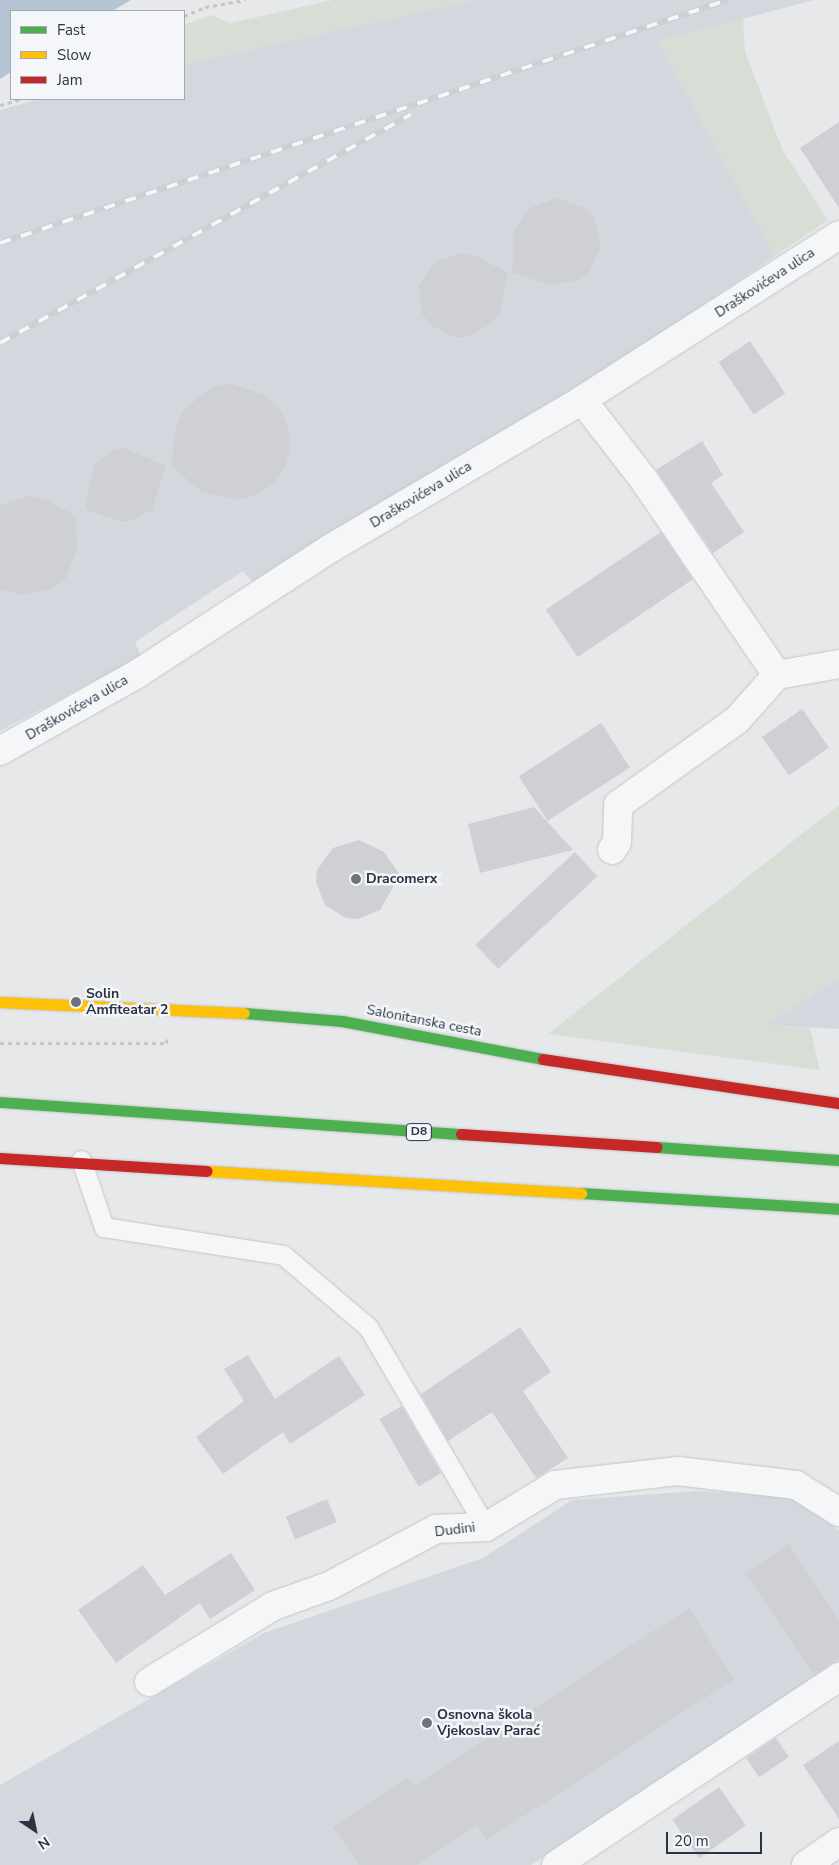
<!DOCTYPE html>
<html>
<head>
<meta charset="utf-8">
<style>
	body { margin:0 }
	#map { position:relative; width:839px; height:1865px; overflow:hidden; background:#e6e8ea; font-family:"Nunito Sans",sans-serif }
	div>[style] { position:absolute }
	.built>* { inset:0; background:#d4d7dd }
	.green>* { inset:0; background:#d6ded6 }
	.water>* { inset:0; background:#b4c4d5 }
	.building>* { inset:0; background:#ced0d3; transform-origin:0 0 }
	.path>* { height:3px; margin-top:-1.5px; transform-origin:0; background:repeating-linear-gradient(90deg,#c5c6ca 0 4px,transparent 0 8px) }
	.roads { filter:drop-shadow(0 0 1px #c4c6c8) drop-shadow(0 0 1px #c4c6c8) }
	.lane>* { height:19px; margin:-9.5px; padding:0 9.5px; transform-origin:9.5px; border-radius:9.5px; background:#f5f6f7 }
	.street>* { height:28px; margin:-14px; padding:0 14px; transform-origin:14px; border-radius:14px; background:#f5f6f7 }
	.fast>* { height:11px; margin:-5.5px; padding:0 5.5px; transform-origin:5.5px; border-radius:5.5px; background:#4caf50 }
	.slow>* { height:11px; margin:-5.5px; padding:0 5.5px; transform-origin:5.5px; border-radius:5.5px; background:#ffc107 }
	.jam>* { height:11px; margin:-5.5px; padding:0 5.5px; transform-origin:5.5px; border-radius:5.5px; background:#c62828 }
	.rail>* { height:5.5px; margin-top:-2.75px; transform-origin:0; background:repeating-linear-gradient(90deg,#f4f6f9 0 11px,#cecfd2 0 22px); box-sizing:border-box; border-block:1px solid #cecfd2 }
	.dots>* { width:14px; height:14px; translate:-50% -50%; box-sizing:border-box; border:2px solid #f4f6f9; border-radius:50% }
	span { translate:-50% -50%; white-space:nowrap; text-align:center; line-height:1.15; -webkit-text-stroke:5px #f4f6f9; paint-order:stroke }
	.shield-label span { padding:1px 4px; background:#f4f6f9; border:1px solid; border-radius:4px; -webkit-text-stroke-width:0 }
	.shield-label { font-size:12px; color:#2b3445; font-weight:700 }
	.street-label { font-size:14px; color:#2b3445 }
	.poi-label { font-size:14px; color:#2b3445; font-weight:700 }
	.left { translate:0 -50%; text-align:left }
	.legend { position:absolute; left:10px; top:10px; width:175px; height:90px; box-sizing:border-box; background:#f4f6f9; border:1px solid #a4a8b1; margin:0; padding:6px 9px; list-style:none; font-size:15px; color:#2b3445 }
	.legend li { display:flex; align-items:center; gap:10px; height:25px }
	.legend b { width:25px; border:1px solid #a4a8b1 }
	.north { position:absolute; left:10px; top:1805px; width:50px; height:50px; -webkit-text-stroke:4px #f4f6f9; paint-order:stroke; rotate:146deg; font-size:14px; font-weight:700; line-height:20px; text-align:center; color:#2b3445 }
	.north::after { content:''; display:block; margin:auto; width:18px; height:22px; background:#2b3445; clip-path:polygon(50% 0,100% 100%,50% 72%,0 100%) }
	.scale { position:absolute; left:666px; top:1832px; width:96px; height:22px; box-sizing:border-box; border:2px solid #2b3445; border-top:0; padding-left:6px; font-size:15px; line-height:18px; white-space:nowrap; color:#2b3445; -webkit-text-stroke:4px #f4f6f9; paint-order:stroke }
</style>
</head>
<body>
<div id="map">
	<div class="built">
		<div style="clip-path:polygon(475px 0,814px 0,658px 41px,775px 256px,621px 361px,450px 461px,254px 584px,243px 571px,135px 642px,141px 656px,0 731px,0 110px,39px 99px,184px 99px,184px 64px)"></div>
		<div style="clip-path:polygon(839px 978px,839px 1029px,766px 1025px)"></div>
		<div style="clip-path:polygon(699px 1491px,798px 1498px,839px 1531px,839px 1661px,531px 1865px,0 1865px,0 1785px,264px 1633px,483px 1558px,572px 1500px)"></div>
	</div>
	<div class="green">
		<div style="clip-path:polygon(333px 0,475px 0,184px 64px,184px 25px,211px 15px,230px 23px)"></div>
		<div style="clip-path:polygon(743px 18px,745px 52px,783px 151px,828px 220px,775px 256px,658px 41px)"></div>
		<div style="clip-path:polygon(839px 805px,839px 978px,766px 1025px,810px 1028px,820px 1070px,548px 1034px)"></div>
	</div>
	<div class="water">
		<div style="clip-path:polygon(0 0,131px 0,112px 11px,11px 11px,11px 72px,0 79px)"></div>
	</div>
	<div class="building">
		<div style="clip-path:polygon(839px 122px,839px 208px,800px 148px)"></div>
		<div style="clip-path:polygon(557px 198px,584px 207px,594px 217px,601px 245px,590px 271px,578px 280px,551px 285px,512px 273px,514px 232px,530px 208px)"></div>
		<div style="clip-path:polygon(460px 253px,474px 255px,508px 273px,500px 312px,492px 323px,468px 337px,454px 337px,430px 325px,422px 313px,419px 286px,434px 262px)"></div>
		<div style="left:750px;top:341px;width:63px;height:38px;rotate:56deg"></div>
		<div style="clip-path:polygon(232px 384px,267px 396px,280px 409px,288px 427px,290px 447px,285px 466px,274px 482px,258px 494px,240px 500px,202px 492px,171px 466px,176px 426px,184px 409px,213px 387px)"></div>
		<div style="clip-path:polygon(702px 441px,723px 475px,711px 483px,744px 532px,713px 553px,656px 470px)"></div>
		<div style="clip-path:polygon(124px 448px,166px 466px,152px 510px,131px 521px,118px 521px,85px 509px,94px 465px,112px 450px)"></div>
		<div style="clip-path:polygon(28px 496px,45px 499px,76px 516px,77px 550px,65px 579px,52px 588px,22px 595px,0 589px,0 505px)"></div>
		<div style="left:661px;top:532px;width:57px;height:139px;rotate:56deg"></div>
		<div style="left:802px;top:709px;width:47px;height:49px;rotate:55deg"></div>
		<div style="left:601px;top:723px;width:53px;height:98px;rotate:57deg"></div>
		<div style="clip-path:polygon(534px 807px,573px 850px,480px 873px,468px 824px)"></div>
		<div style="clip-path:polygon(359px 840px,384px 852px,400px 875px,380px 910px,358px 919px,346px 918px,325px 905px,316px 882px,317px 870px,333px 848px)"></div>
		<div style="left:575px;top:852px;width:33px;height:136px;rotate:47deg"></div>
		<div style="clip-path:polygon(520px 1327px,551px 1372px,523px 1391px,568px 1458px,536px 1478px,492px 1412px,448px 1441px,421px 1394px)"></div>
		<div style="clip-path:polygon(248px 1355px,275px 1399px,339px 1356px,365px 1395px,290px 1444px,283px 1432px,223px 1474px,196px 1437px,244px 1401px,224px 1369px)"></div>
		<div style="left:402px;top:1406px;width:78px;height:26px;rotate:60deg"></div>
		<div style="left:327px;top:1499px;width:25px;height:45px;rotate:67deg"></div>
		<div style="clip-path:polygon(789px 1544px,839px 1620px,839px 1657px,813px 1674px,745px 1573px)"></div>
		<div style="clip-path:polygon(231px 1553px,255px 1590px,210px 1619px,200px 1603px,116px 1663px,78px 1610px,143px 1565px,165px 1595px)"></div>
		<div style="clip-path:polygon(689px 1608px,734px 1679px,487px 1840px,477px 1825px,417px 1865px,359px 1865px,333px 1827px,408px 1778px,414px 1786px)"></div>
		<div style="left:776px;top:1738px;width:23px;height:36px;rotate:56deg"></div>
		<div style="clip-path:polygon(839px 1741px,839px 1819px,803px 1765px)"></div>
		<div style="left:719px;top:1787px;width:47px;height:57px;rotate:55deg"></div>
	</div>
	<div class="path">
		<div style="left:184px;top:16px;width:23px;rotate:-23deg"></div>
		<div style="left:205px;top:7px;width:41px;rotate:-9.9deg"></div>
		<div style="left:0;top:105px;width:23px;rotate:-15deg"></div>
		<div style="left:0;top:1043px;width:166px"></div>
		<div style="left:166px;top:1043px;width:6px;rotate:-72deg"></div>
	</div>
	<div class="roads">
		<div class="lane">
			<div style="left:81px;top:1160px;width:71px;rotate:71.1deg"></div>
			<div style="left:104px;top:1227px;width:181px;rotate:8.9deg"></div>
			<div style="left:283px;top:1255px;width:111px;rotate:40.3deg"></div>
			<div style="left:368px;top:1327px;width:232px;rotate:59.5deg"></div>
		</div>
		<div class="street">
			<div style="left:582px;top:400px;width:101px;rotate:52.2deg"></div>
			<div style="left:644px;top:480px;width:236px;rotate:55.7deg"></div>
			<div style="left:777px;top:675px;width:63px;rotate:-10.1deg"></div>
			<div style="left:0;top:751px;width:157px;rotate:-29.3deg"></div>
			<div style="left:137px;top:674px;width:231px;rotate:-33deg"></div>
			<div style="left:331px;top:548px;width:291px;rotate:-30.5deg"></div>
			<div style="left:582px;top:400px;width:305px;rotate:-32.7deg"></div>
			<div style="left:612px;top:850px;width:9px;rotate:-58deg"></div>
			<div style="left:617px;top:842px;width:37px;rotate:-88deg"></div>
			<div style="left:618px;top:805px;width:146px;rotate:-35.5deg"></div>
			<div style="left:737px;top:720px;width:60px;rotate:-48.4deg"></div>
			<div style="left:149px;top:1682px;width:145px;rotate:-31.5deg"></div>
			<div style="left:273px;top:1606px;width:59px;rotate:-19.7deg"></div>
			<div style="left:329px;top:1586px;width:121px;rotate:-28deg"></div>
			<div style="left:436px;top:1529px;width:50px;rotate:-2.3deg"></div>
			<div style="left:486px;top:1527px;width:81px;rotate:-31.3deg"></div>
			<div style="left:555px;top:1485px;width:123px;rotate:-6.5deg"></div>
			<div style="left:677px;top:1471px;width:120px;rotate:6.7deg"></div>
			<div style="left:796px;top:1485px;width:51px;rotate:32.1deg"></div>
			<div style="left:556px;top:1865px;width:340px;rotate:-33.6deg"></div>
			<div style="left:806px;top:1865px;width:40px;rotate:-34.9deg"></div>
		</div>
		<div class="fast">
			<div style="left:244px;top:1013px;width:98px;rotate:4.7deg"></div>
			<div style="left:342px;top:1021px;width:205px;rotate:10.7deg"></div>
			<div style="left:0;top:1102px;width:462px;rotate:4deg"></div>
			<div style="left:657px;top:1147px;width:182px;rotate:4.1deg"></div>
			<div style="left:581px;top:1193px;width:258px;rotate:3.5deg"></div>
		</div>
		<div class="slow">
			<div style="left:0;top:1002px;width:244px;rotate:2.6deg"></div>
			<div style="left:207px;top:1171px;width:375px;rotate:3.4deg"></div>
		</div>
		<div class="jam">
			<div style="left:543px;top:1059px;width:299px;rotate:8.5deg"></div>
			<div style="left:461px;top:1134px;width:196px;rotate:3.8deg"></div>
			<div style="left:0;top:1158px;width:207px;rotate:3.6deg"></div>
		</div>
	</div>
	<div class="rail">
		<div style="left:0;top:243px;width:767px;rotate:-18.48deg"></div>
		<div style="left:0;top:343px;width:470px;rotate:-29.1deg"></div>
	</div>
	<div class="dots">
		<div style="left:356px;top:879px;background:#6c737f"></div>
		<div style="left:76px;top:1002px;background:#6c737f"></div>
		<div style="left:427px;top:1723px;background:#6c737f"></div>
	</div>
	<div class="shield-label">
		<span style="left:419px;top:1132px">D8</span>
	</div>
	<div class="street-label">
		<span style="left:765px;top:283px;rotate:-33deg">Draškovićeva ulica</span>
		<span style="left:421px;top:495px;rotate:-31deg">Draškovićeva ulica</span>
		<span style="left:77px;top:708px;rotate:-30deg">Draškovićeva ulica</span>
		<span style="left:424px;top:1021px;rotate:11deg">Salonitanska cesta</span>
		<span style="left:455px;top:1530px;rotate:-7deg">Dudini</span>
	</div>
	<div class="poi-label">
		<span class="left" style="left:366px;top:879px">Dracomerx</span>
		<span class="left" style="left:86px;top:1002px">Solin<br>Amfiteatar 2</span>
		<span class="left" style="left:437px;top:1723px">Osnovna škola<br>Vjekoslav Parać</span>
	</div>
	<ul class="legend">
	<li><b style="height:6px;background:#4caf50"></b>Fast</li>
	<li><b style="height:6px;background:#ffc107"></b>Slow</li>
	<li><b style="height:6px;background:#c62828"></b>Jam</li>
	</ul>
	<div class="north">N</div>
	<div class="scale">20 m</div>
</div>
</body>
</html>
